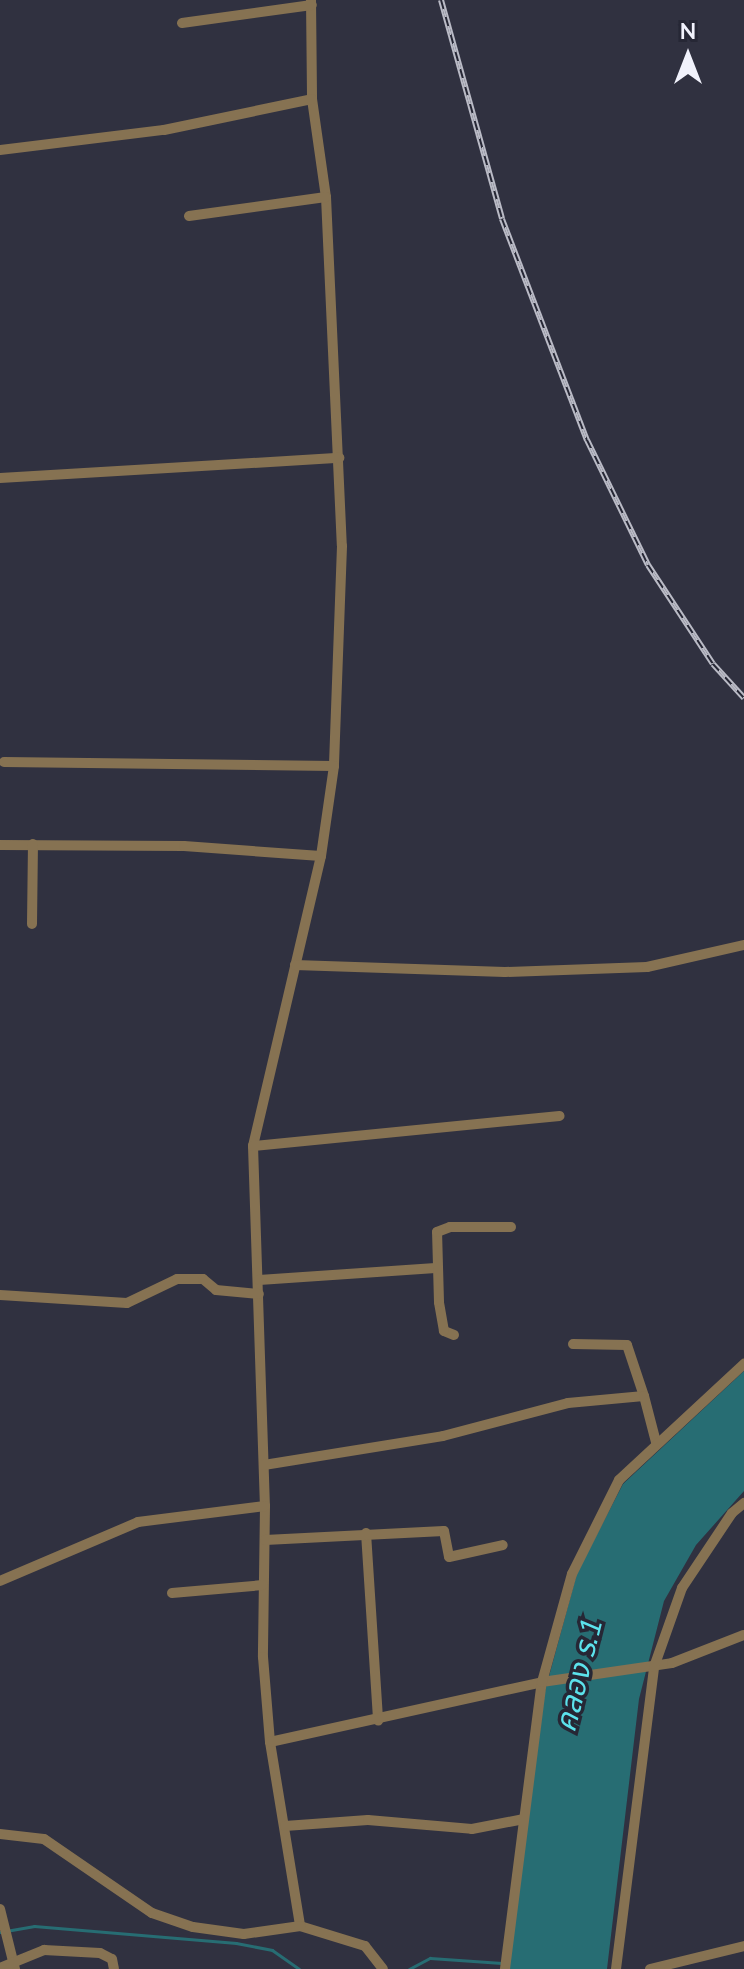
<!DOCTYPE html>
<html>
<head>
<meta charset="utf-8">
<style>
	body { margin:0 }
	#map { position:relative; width:744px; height:1969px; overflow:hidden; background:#303140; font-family:"Nunito Sans","Noto Sans Thai",sans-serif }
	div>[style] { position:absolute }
	.water>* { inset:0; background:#276d73 }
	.stream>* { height:3px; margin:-1.5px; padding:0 1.5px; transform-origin:1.5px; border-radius:1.5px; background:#276d73 }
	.minor>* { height:10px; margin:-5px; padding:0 5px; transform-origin:5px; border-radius:5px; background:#867252 }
	.rail>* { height:6px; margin-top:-3px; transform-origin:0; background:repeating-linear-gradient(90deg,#262735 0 9px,#babbc6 0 18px); box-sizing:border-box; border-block:2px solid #babbc6 }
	span { translate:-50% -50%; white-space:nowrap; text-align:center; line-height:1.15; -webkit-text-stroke:7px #262735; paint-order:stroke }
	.water-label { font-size:30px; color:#5ce2ec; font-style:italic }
	.north { position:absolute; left:648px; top:16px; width:80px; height:80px; -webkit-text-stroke:6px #262735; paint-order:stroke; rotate:0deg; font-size:22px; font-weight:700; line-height:32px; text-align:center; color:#f1f2fc }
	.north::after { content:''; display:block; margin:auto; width:28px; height:36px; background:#f1f2fc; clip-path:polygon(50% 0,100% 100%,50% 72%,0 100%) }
</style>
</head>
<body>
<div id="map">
	<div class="water">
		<div style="clip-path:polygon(744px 1371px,744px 1491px,696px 1545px,664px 1601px,639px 1699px,607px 1969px,509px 1969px,545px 1691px,577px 1573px,623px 1484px)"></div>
	</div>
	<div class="stream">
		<div style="left:0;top:1932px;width:35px;rotate:-10deg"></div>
		<div style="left:34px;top:1926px;width:203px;rotate:4.8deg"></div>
		<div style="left:236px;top:1943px;width:37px;rotate:11deg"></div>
		<div style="left:272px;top:1950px;width:33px;rotate:35deg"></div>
		<div style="left:409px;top:1969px;width:24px;rotate:-28deg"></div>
		<div style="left:430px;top:1958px;width:72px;rotate:4deg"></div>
	</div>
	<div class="minor">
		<div style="left:311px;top:0;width:99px;rotate:89.4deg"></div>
		<div style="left:312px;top:99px;width:99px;rotate:81.9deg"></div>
		<div style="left:326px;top:197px;width:349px;rotate:87.4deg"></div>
		<div style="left:342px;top:546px;width:220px;rotate:92.1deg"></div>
		<div style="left:334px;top:766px;width:91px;rotate:98.2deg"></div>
		<div style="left:321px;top:856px;width:298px;rotate:103.2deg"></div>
		<div style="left:253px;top:1146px;width:360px;rotate:88.1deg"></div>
		<div style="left:265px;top:1506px;width:151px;rotate:90.8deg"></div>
		<div style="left:263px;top:1657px;width:85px;rotate:85.3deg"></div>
		<div style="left:270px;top:1742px;width:186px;rotate:80.7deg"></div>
		<div style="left:300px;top:1926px;width:68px;rotate:17.1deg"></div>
		<div style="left:365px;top:1946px;width:29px;rotate:52deg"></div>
		<div style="left:182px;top:23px;width:131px;rotate:-7.9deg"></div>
		<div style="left:0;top:150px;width:165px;rotate:-7deg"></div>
		<div style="left:164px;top:130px;width:151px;rotate:-11.8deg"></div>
		<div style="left:189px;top:216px;width:138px;rotate:-7.9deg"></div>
		<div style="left:0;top:478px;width:340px;rotate:-3.4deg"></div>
		<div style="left:4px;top:762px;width:330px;rotate:0.7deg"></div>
		<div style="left:0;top:845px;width:184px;rotate:0.3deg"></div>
		<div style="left:184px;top:846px;width:137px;rotate:4.2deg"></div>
		<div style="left:32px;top:924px;width:80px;rotate:-89.3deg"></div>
		<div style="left:295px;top:965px;width:210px;rotate:1.9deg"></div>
		<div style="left:505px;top:972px;width:142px;rotate:-2deg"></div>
		<div style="left:647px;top:967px;width:99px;rotate:-12.8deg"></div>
		<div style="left:253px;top:1146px;width:308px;rotate:-5.6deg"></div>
		<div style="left:259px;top:1280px;width:177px;rotate:-3.9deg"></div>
		<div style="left:0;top:1295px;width:127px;rotate:3.6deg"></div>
		<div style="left:127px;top:1303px;width:55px;rotate:-25.6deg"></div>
		<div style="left:177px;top:1279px;width:26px"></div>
		<div style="left:203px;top:1279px;width:17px;rotate:40deg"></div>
		<div style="left:216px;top:1290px;width:43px;rotate:5.3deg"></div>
		<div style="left:454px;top:1335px;width:11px;rotate:-158deg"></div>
		<div style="left:444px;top:1331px;width:29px;rotate:-100deg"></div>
		<div style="left:439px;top:1302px;width:70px;rotate:-91.6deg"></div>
		<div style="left:437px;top:1232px;width:14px;rotate:-21deg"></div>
		<div style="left:450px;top:1227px;width:61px"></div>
		<div style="left:573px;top:1344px;width:54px;rotate:1.1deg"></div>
		<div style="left:627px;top:1345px;width:54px;rotate:71.6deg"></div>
		<div style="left:264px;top:1465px;width:181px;rotate:-9.2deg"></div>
		<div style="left:443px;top:1436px;width:129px;rotate:-14.8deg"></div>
		<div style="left:568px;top:1403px;width:76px;rotate:-5.3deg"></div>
		<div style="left:644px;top:1396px;width:48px;rotate:75.4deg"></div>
		<div style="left:366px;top:1533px;width:188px;rotate:86.3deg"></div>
		<div style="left:265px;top:1540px;width:179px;rotate:-2.9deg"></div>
		<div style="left:444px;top:1531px;width:26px;rotate:79deg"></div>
		<div style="left:449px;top:1557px;width:55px;rotate:-12.5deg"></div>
		<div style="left:0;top:1581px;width:150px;rotate:-23.1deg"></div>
		<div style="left:138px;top:1522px;width:128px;rotate:-7.2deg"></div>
		<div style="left:172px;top:1593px;width:91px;rotate:-5deg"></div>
		<div style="left:270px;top:1742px;width:279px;rotate:-12.4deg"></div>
		<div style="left:542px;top:1682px;width:131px;rotate:-8.3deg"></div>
		<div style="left:672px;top:1663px;width:77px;rotate:-21.3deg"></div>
		<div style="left:285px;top:1826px;width:83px;rotate:-4.1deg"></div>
		<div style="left:368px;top:1820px;width:104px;rotate:4.9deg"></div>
		<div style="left:472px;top:1829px;width:53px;rotate:-10.9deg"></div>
		<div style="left:0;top:1834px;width:44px;rotate:6.5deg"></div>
		<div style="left:44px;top:1839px;width:131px;rotate:34.4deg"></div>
		<div style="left:152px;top:1913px;width:43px;rotate:18.9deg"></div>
		<div style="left:193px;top:1927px;width:51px;rotate:7.8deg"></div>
		<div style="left:244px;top:1934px;width:57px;rotate:-8.1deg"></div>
		<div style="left:0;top:1909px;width:62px;rotate:76deg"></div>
		<div style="left:0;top:1968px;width:48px;rotate:-22.2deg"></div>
		<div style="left:44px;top:1950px;width:56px;rotate:3.1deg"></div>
		<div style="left:100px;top:1953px;width:13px;rotate:27deg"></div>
		<div style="left:112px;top:1959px;width:10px;rotate:79deg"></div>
		<div style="left:505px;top:1969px;width:289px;rotate:-82.7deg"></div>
		<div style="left:542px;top:1682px;width:112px;rotate:-74.5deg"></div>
		<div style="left:572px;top:1574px;width:105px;rotate:-63.4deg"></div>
		<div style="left:619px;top:1480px;width:171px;rotate:-42.9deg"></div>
		<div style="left:616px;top:1969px;width:304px;rotate:-82.8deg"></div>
		<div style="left:654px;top:1667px;width:84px;rotate:-70.5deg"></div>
		<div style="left:682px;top:1588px;width:90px;rotate:-56.3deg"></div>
		<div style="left:732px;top:1513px;width:16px;rotate:-40deg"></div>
		<div style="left:650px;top:1969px;width:97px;rotate:-13.7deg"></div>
	</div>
	<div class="rail">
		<div style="left:441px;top:0;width:227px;rotate:74.4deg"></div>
		<div style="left:502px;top:219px;width:237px;rotate:69deg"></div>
		<div style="left:587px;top:440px;width:139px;rotate:64deg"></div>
		<div style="left:648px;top:565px;width:118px;rotate:56.7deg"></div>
		<div style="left:713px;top:664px;width:46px;rotate:47.6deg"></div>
	</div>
	<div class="water-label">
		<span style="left:580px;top:1675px;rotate:-76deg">คลอง ร.1</span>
	</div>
	<div class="north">N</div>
</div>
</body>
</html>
